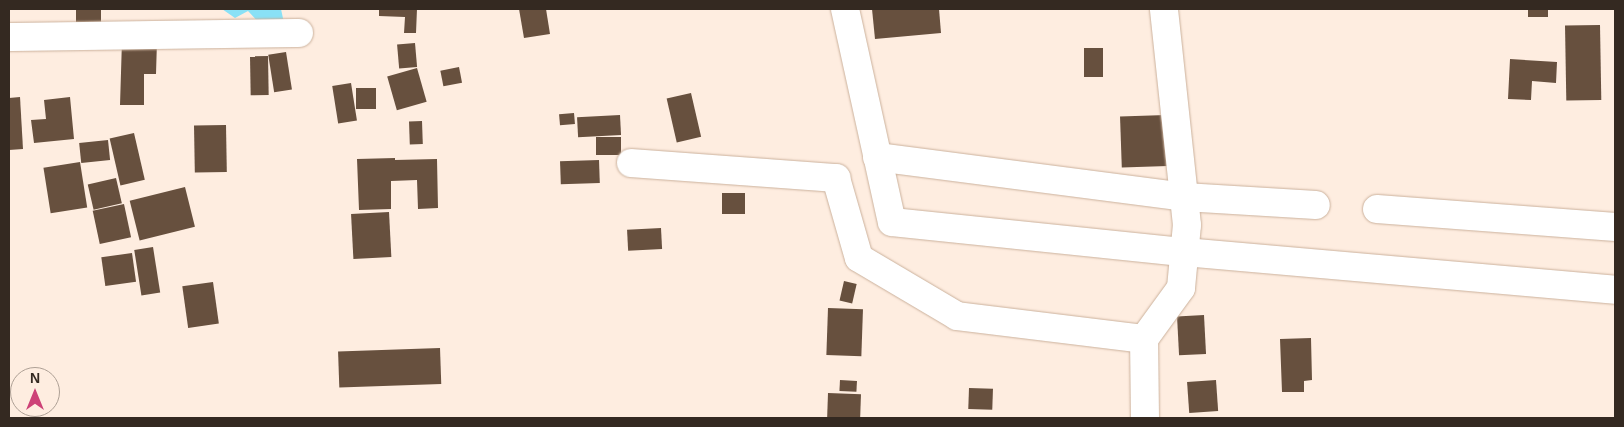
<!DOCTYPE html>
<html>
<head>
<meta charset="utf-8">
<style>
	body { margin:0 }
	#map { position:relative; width:1624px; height:427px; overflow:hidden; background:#feede0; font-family:Arial,sans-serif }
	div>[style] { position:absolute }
	.water>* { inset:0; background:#89e1f6 }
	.building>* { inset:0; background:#67503e; transform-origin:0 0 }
	.roads { filter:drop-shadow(0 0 1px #cbb19c) drop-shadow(0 0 1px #cbb19c) }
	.minor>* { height:28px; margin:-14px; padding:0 14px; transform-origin:14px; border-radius:14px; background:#fff }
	span { translate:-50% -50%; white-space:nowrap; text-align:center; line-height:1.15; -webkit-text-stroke:5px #feede0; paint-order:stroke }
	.frame { position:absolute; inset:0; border:10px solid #342921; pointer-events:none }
	.north { position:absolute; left:10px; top:367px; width:50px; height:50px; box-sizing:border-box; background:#feede0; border:1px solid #ad9f94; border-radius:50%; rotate:0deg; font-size:14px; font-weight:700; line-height:20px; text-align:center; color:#342921 }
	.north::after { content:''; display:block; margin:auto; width:18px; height:22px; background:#cd4277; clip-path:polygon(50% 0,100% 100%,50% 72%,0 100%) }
</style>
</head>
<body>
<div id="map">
	<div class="water">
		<div style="clip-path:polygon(222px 9px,281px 9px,284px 23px,263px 27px,248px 11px,235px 18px)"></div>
	</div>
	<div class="building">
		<div style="left:76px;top:9px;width:25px;height:15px"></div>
		<div style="clip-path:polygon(379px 9px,417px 9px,416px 33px,404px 33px,405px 17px,379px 16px)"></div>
		<div style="clip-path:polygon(519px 9px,546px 9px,550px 34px,524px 38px)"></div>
		<div style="clip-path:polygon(872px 9px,939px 9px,941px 33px,875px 39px)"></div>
		<div style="left:1528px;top:9px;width:20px;height:8px"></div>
		<div style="left:1600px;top:25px;width:75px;height:35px;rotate:89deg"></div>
		<div style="clip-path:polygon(122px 40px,157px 41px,156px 74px,144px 74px,144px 105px,120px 105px)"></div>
		<div style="left:415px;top:43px;width:24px;height:18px;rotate:85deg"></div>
		<div style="left:1084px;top:48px;width:19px;height:29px"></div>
		<div style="left:286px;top:52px;width:38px;height:18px;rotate:81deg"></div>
		<div style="left:268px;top:56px;width:39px;height:18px;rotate:89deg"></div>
		<div style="clip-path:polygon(1510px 59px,1557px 62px,1556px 83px,1532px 81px,1531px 100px,1508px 99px)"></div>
		<div style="left:459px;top:67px;width:16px;height:19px;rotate:79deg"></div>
		<div style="left:417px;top:68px;width:35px;height:31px;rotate:74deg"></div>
		<div style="left:351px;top:83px;width:38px;height:19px;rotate:81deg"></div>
		<div style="left:356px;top:88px;width:20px;height:21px"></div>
		<div style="left:691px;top:93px;width:45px;height:25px;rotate:77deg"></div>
		<div style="clip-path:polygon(20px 97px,23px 149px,9px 150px,9px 98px)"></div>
		<div style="clip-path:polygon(70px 97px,74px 139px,34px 143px,31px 120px,46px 119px,44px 100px)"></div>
		<div style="left:574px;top:113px;width:11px;height:15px;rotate:85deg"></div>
		<div style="left:620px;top:115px;width:20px;height:43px;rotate:87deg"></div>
		<div style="left:1166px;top:115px;width:51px;height:46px;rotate:88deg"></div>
		<div style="left:422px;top:121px;width:23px;height:13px;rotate:88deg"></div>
		<div style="left:226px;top:125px;width:47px;height:32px;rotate:89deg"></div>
		<div style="left:134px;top:133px;width:48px;height:25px;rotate:77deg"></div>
		<div style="left:596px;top:137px;width:25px;height:18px"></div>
		<div style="left:108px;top:140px;width:20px;height:29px;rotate:84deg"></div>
		<div style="clip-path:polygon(395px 158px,395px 160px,437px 159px,438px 208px,418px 209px,417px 180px,391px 181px,391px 209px,359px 210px,357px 159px)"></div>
		<div style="left:599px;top:160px;width:23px;height:39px;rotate:88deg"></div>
		<div style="left:80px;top:162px;width:46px;height:37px;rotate:81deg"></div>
		<div style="left:116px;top:178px;width:26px;height:29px;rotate:77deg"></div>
		<div style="left:185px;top:187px;width:41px;height:57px;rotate:76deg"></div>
		<div style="left:745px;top:193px;width:21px;height:23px;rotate:90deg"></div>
		<div style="left:124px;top:204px;width:34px;height:32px;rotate:78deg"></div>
		<div style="left:389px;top:212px;width:45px;height:38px;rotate:87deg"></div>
		<div style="left:661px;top:228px;width:21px;height:34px;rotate:87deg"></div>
		<div style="left:153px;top:247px;width:46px;height:19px;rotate:81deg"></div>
		<div style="left:132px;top:253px;width:29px;height:31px;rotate:82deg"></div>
		<div style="left:844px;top:281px;width:13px;height:20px;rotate:13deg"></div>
		<div style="left:213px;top:282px;width:42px;height:31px;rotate:82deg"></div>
		<div style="left:828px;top:308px;width:35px;height:47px;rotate:2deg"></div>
		<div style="left:1204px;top:315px;width:39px;height:27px;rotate:87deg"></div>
		<div style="clip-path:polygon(1311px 338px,1312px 380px,1304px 381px,1304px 392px,1282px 392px,1280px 339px)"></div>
		<div style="left:440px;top:348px;width:36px;height:102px;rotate:88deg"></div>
		<div style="left:840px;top:380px;width:17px;height:11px;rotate:3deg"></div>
		<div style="left:1216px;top:380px;width:31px;height:29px;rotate:86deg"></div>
		<div style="left:969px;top:388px;width:24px;height:21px;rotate:2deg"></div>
		<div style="left:828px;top:393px;width:33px;height:25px;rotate:2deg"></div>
	</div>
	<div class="roads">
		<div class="minor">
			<div style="left:845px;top:9px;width:218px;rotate:77.6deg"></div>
			<div style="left:892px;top:222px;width:294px;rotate:5.9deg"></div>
			<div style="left:1184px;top:252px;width:433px;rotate:5deg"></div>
			<div style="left:9px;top:37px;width:290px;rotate:-0.8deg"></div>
			<div style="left:877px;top:157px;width:310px;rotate:7.4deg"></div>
			<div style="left:1184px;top:197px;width:132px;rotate:3.5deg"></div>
			<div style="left:631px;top:163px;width:206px;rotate:4.2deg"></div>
			<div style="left:836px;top:178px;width:83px;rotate:74deg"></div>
			<div style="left:859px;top:258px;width:114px;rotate:30.6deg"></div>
			<div style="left:957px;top:316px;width:188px;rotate:7deg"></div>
			<div style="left:1377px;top:209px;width:239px;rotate:4.3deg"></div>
			<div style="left:1145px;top:418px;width:79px;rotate:-90.7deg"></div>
			<div style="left:1144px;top:339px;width:63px;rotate:-54deg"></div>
			<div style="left:1181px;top:288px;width:63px;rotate:-84.6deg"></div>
			<div style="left:1187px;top:225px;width:217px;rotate:-96.1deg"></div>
		</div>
	</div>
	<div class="frame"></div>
	<div class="north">N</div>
</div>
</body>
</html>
